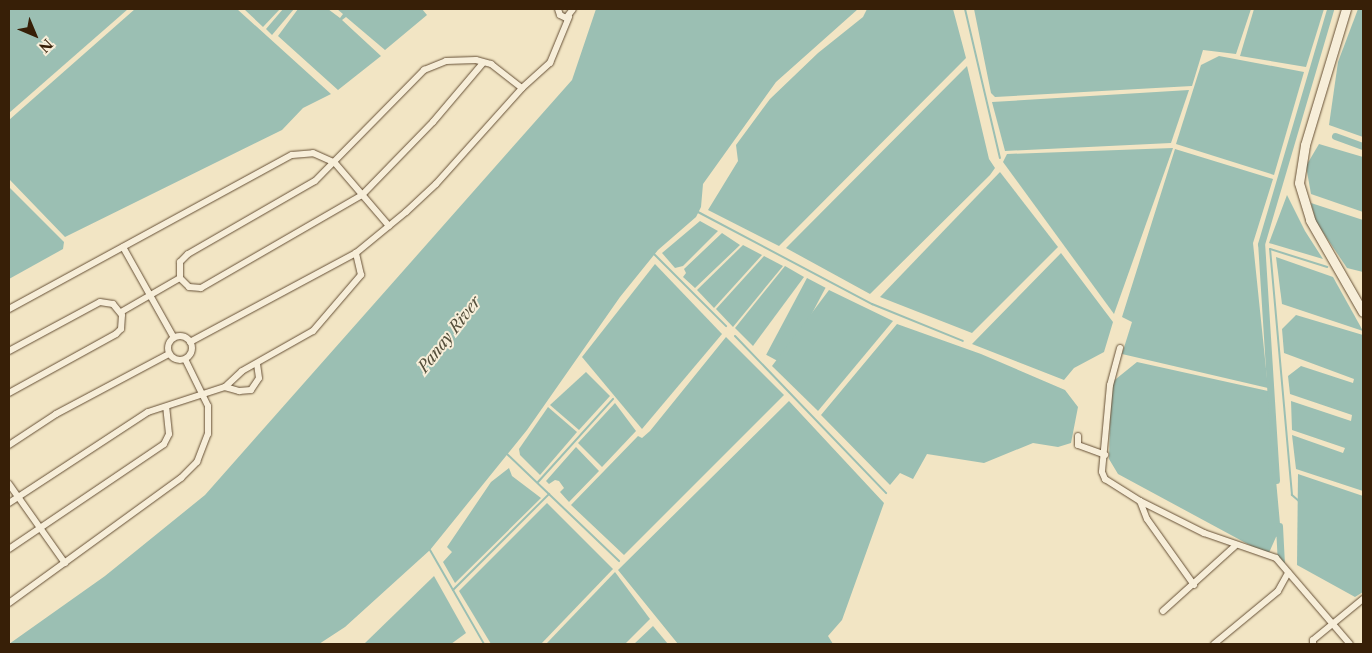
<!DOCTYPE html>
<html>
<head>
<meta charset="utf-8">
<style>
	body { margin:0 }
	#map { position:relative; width:1372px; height:653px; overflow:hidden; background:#f2e5c4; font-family:"Libre Caslon Text",serif }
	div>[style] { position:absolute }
	.water>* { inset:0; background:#9bbfb3; transform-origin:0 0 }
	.stream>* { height:2px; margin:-1px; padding:0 1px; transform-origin:1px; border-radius:1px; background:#9bbfb3 }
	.canal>* { height:7px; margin:-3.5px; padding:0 3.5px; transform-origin:3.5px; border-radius:3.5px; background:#9bbfb3 }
	.roads { filter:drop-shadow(0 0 1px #665036) drop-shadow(0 0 1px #665036) }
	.street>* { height:6px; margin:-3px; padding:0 3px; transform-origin:3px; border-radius:3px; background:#f7eed9 }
	.street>.ring { margin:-3px; padding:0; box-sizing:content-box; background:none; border:6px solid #f7eed9; border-radius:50% }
	.secondary>* { height:9px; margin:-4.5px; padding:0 4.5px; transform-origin:4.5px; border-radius:4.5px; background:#f7eed9 }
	span { translate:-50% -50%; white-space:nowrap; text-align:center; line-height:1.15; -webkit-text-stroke:4px #f7eed9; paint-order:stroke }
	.water-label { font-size:16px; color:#554f3b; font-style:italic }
	.frame { position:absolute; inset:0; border:10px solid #371f07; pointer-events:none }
	.north { position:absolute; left:10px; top:10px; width:50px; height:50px; -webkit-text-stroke:4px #f7eed9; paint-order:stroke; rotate:135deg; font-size:14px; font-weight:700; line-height:20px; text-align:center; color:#371f07 }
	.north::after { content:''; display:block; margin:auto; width:18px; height:22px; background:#371f07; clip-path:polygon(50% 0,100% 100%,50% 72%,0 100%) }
</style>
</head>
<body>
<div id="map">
	<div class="water">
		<div style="clip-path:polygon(9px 9px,128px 9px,9px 113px)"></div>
		<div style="clip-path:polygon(135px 9px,237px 9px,331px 94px,303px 108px,282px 130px,65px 237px,9px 179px,9px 120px)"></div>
		<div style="clip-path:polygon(244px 9px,280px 9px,263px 27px)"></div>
		<div style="clip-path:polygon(283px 9px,294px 9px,272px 35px,266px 29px)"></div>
		<div style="clip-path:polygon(298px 9px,328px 9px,340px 18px,343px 14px,337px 9px,422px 9px,427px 15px,385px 50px,346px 17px,342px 20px,381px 56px,338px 90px,278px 36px)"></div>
		<div style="clip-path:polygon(596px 9px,858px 9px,776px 82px,703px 184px,701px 207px,696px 217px,658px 250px,620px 297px,527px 430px,430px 550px,345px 627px,319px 644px,9px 644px,105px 576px,205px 495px,572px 80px)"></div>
		<div style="clip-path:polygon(867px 9px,953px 9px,966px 58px,779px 246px,708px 210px,738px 161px,736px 145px,770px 99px,818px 53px,863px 17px)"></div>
		<div style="clip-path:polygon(974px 9px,1251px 9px,1236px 54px,1203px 50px,1192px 86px,995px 97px,991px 93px)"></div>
		<div style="clip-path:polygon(1254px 9px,1324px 9px,1306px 67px,1240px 56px)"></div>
		<div style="clip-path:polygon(1358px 9px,1363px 9px,1363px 137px,1329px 125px,1338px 62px)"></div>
		<div style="clip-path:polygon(1219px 56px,1304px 72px,1274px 175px,1176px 144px,1201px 65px)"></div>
		<div style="clip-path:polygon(967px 66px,989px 159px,995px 168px,990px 175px,870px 294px,786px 248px)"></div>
		<div style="clip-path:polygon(1189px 90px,1171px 143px,1005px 151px,992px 102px)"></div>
		<div style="clip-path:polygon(1319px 144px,1363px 157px,1363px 212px,1311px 194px,1306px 166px)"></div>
		<div style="clip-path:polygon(1173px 148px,1114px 314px,1003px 162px,1007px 154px)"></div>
		<div style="clip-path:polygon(1175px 149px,1273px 179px,1253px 243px,1268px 388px,1122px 354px,1132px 322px,1122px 317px)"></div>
		<div style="clip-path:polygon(1000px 172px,1058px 247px,972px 333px,880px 297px)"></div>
		<div style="clip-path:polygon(9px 187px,64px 242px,63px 249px,9px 279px)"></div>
		<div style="clip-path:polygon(1287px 195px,1305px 231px,1323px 259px,1269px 243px)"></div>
		<div style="clip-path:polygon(1311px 203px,1363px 220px,1363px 272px,1347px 268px,1316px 222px)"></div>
		<div style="clip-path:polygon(700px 221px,718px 231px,683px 266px,675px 268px,662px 253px)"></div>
		<div style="clip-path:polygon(722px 233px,740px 245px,695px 288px,683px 277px,686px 273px,684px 269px)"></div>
		<div style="clip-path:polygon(743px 245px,762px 255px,714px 308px,697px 290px)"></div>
		<div style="clip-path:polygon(1061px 253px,1113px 322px,1104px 352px,1074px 368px,1064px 380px,972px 344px)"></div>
		<div style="clip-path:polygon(764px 256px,783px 266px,733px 327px,716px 309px)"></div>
		<div style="clip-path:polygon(1276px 257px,1333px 277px,1363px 331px,1282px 304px)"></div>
		<div style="clip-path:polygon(655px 264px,722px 334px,642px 429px,582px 357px)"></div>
		<div style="clip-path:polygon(785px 266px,804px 277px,753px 346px,735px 328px)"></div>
		<div style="left:807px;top:278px;width:21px;height:87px;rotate:28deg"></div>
		<div style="clip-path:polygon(829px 290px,893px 321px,818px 411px,772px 366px)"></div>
		<div style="clip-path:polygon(1296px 315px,1363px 335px,1363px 491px,1296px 469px,1292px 435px,1343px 453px,1345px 448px,1292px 430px,1291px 401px,1351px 421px,1352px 415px,1290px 394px,1288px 376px,1301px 366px,1353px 383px,1354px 379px,1284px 353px,1282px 329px)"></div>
		<div style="clip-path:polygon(897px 324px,981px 354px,1065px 390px,1078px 407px,1071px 443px,1058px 447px,1033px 443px,984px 463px,927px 454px,913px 479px,900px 473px,890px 485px,821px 415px)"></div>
		<div style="clip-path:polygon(726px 337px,784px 395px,624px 555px,571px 505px,638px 436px,642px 438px,650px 431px)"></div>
		<div style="clip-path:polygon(1137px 362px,1268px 391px,1281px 535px,1276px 537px,1268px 555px,1118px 474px,1109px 459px,1111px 383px)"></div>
		<div style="clip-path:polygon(586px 372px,610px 396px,579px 430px,550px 405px)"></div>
		<div style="clip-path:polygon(789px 401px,884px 503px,842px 620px,828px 636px,833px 644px,678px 644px,618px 570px)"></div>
		<div style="clip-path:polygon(615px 403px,636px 431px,602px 467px,578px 443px)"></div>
		<div style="clip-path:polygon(548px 407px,577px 432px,540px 475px,520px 455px,519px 449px)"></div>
		<div style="clip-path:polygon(576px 447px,599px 471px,569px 502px,560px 492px,564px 488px,559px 481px,555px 480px,549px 484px,546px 481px)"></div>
		<div style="clip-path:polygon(509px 468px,512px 476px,541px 498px,455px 583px,443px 562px,452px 552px,447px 547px,491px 482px)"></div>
		<div style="clip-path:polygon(1298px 474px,1363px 496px,1363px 592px,1355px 597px,1297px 565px)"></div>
		<div style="clip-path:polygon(547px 503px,613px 569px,541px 644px,491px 644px,459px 591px)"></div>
		<div style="clip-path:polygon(615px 572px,650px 619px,625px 644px,546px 644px)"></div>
		<div style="clip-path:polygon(434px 576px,466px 633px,451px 644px,364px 644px)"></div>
		<div style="clip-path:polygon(653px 626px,668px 644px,634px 644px)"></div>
	</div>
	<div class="stream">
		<div style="left:965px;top:9px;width:153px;rotate:76.8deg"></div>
		<div style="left:698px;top:212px;width:197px;rotate:27.9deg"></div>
		<div style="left:872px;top:304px;width:98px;rotate:22.1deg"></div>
		<div style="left:654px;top:254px;width:102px;rotate:45deg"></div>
		<div style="left:735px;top:336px;width:218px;rotate:46.1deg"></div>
		<div style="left:507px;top:454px;width:155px;rotate:43.7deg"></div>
		<div style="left:538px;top:482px;width:112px;rotate:-47.9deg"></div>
		<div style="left:1300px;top:502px;width:11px;rotate:-139deg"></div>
		<div style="left:1292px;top:495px;width:247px;rotate:-95.1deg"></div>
		<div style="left:1270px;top:249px;width:60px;rotate:17.5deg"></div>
		<div style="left:430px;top:550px;width:108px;rotate:60.1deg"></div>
		<div style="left:453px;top:590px;width:136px;rotate:-45deg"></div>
	</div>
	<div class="canal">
		<div style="left:1335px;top:136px;width:30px;rotate:20deg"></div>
		<div style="left:1276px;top:480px;width:236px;rotate:-93.6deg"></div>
		<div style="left:1261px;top:244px;width:245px;rotate:-73.6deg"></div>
		<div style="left:1279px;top:526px;width:36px;rotate:87deg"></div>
	</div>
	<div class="roads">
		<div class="street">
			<div style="left:558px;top:9px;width:6px;rotate:72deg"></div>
			<div style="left:560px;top:15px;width:7px;rotate:27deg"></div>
			<div style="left:566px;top:18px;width:11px;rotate:-52deg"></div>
			<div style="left:483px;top:63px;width:77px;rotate:130.3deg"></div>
			<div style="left:433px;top:122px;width:102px;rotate:134.2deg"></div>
			<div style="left:362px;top:195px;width:186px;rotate:150deg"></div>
			<div style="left:201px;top:288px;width:12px;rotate:-175deg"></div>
			<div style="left:189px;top:287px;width:13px;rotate:-135deg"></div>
			<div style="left:180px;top:278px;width:16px;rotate:-90deg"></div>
			<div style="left:180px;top:262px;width:11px;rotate:-45deg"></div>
			<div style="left:188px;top:254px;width:146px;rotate:-29.9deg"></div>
			<div style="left:315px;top:181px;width:156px;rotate:-45.5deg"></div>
			<div style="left:424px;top:70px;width:24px;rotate:-22deg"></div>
			<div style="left:446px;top:61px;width:30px;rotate:-2deg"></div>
			<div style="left:476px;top:60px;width:16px;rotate:15deg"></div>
			<div style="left:491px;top:64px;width:39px;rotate:38deg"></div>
			<div style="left:123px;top:247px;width:104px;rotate:60.7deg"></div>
			<div style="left:9px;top:309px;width:322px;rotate:-28.6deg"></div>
			<div style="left:292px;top:155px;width:21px;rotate:-5deg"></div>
			<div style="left:313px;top:153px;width:24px;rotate:24deg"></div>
			<div style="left:335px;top:163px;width:83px;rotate:49.4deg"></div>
			<div style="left:121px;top:312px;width:68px;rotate:-30deg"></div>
			<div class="ring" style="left:168px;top:336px;width:18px;height:18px"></div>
			<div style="left:190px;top:342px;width:188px;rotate:-28.2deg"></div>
			<div style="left:356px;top:253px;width:65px;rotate:-39.4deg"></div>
			<div style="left:406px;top:212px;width:41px;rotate:-43deg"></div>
			<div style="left:436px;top:184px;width:129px;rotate:-48.1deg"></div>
			<div style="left:522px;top:88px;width:38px;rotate:-42deg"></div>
			<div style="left:550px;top:63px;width:50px;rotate:-67.6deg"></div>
			<div style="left:1120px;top:348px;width:38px;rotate:105deg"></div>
			<div style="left:1110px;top:385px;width:87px;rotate:95.3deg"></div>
			<div style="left:1102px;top:472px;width:8px;rotate:67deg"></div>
			<div style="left:1105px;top:479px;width:41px;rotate:32.2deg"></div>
			<div style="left:1140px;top:501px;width:72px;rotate:26.6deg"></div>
			<div style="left:1204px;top:533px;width:76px;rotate:19.1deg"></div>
			<div style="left:1276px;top:558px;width:113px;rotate:49.3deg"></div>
			<div style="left:9px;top:351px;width:103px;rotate:-28.3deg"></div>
			<div style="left:100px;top:302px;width:13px;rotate:9deg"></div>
			<div style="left:113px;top:304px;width:14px;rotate:51deg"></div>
			<div style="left:122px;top:315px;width:14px;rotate:94deg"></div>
			<div style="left:121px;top:329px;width:7px;rotate:135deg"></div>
			<div style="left:116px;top:334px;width:122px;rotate:151.1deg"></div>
			<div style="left:225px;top:387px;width:15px;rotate:16deg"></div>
			<div style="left:239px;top:391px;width:12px;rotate:-5deg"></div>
			<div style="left:251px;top:390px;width:14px;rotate:-56deg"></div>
			<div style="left:259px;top:378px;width:14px;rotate:-98deg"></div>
			<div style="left:1078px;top:436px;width:9px;rotate:90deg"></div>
			<div style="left:1078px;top:445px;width:29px;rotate:20deg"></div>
			<div style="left:9px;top:445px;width:56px;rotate:-33.4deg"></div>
			<div style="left:56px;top:414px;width:128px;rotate:-28deg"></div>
			<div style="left:9px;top:484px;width:97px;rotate:54.7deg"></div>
			<div style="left:1140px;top:501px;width:19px;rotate:69deg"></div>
			<div style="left:1147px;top:519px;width:81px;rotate:54.5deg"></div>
			<div style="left:9px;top:503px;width:166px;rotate:-33.2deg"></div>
			<div style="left:148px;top:412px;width:81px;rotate:-18deg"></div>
			<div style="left:225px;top:387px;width:23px;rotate:-43deg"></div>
			<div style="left:242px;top:371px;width:81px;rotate:-29.4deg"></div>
			<div style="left:313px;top:331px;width:74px;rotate:-49.4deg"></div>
			<div style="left:361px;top:275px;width:23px;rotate:-103deg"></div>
			<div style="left:9px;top:549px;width:187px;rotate:-34.1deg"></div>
			<div style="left:164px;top:444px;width:11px;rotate:-63deg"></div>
			<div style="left:169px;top:434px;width:27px;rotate:-96deg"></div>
			<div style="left:9px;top:603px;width:213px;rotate:-36deg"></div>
			<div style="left:181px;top:478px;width:23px;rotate:-45deg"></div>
			<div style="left:197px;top:462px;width:30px;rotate:-69deg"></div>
			<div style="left:208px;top:434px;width:28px;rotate:-90deg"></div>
			<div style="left:208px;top:406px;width:52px;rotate:-116.1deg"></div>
			<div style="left:1163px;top:611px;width:97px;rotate:-42.1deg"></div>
			<div style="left:1214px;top:644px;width:83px;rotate:-39.6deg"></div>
			<div style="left:1278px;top:591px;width:21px;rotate:-61deg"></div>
			<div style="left:1313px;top:644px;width:4px;rotate:-90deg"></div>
			<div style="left:1313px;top:640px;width:65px;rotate:-39.4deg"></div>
		</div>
		<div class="secondary">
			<div style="left:1346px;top:9px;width:142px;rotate:106.8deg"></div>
			<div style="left:1305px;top:145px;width:38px;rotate:99deg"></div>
			<div style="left:1299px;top:183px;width:39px;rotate:73deg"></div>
			<div style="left:1310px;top:220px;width:106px;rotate:60.1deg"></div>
		</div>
	</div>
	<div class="water-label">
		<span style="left:449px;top:334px;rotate:-52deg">Panay River</span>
	</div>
	<div class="frame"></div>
	<div class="north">N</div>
</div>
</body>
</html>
